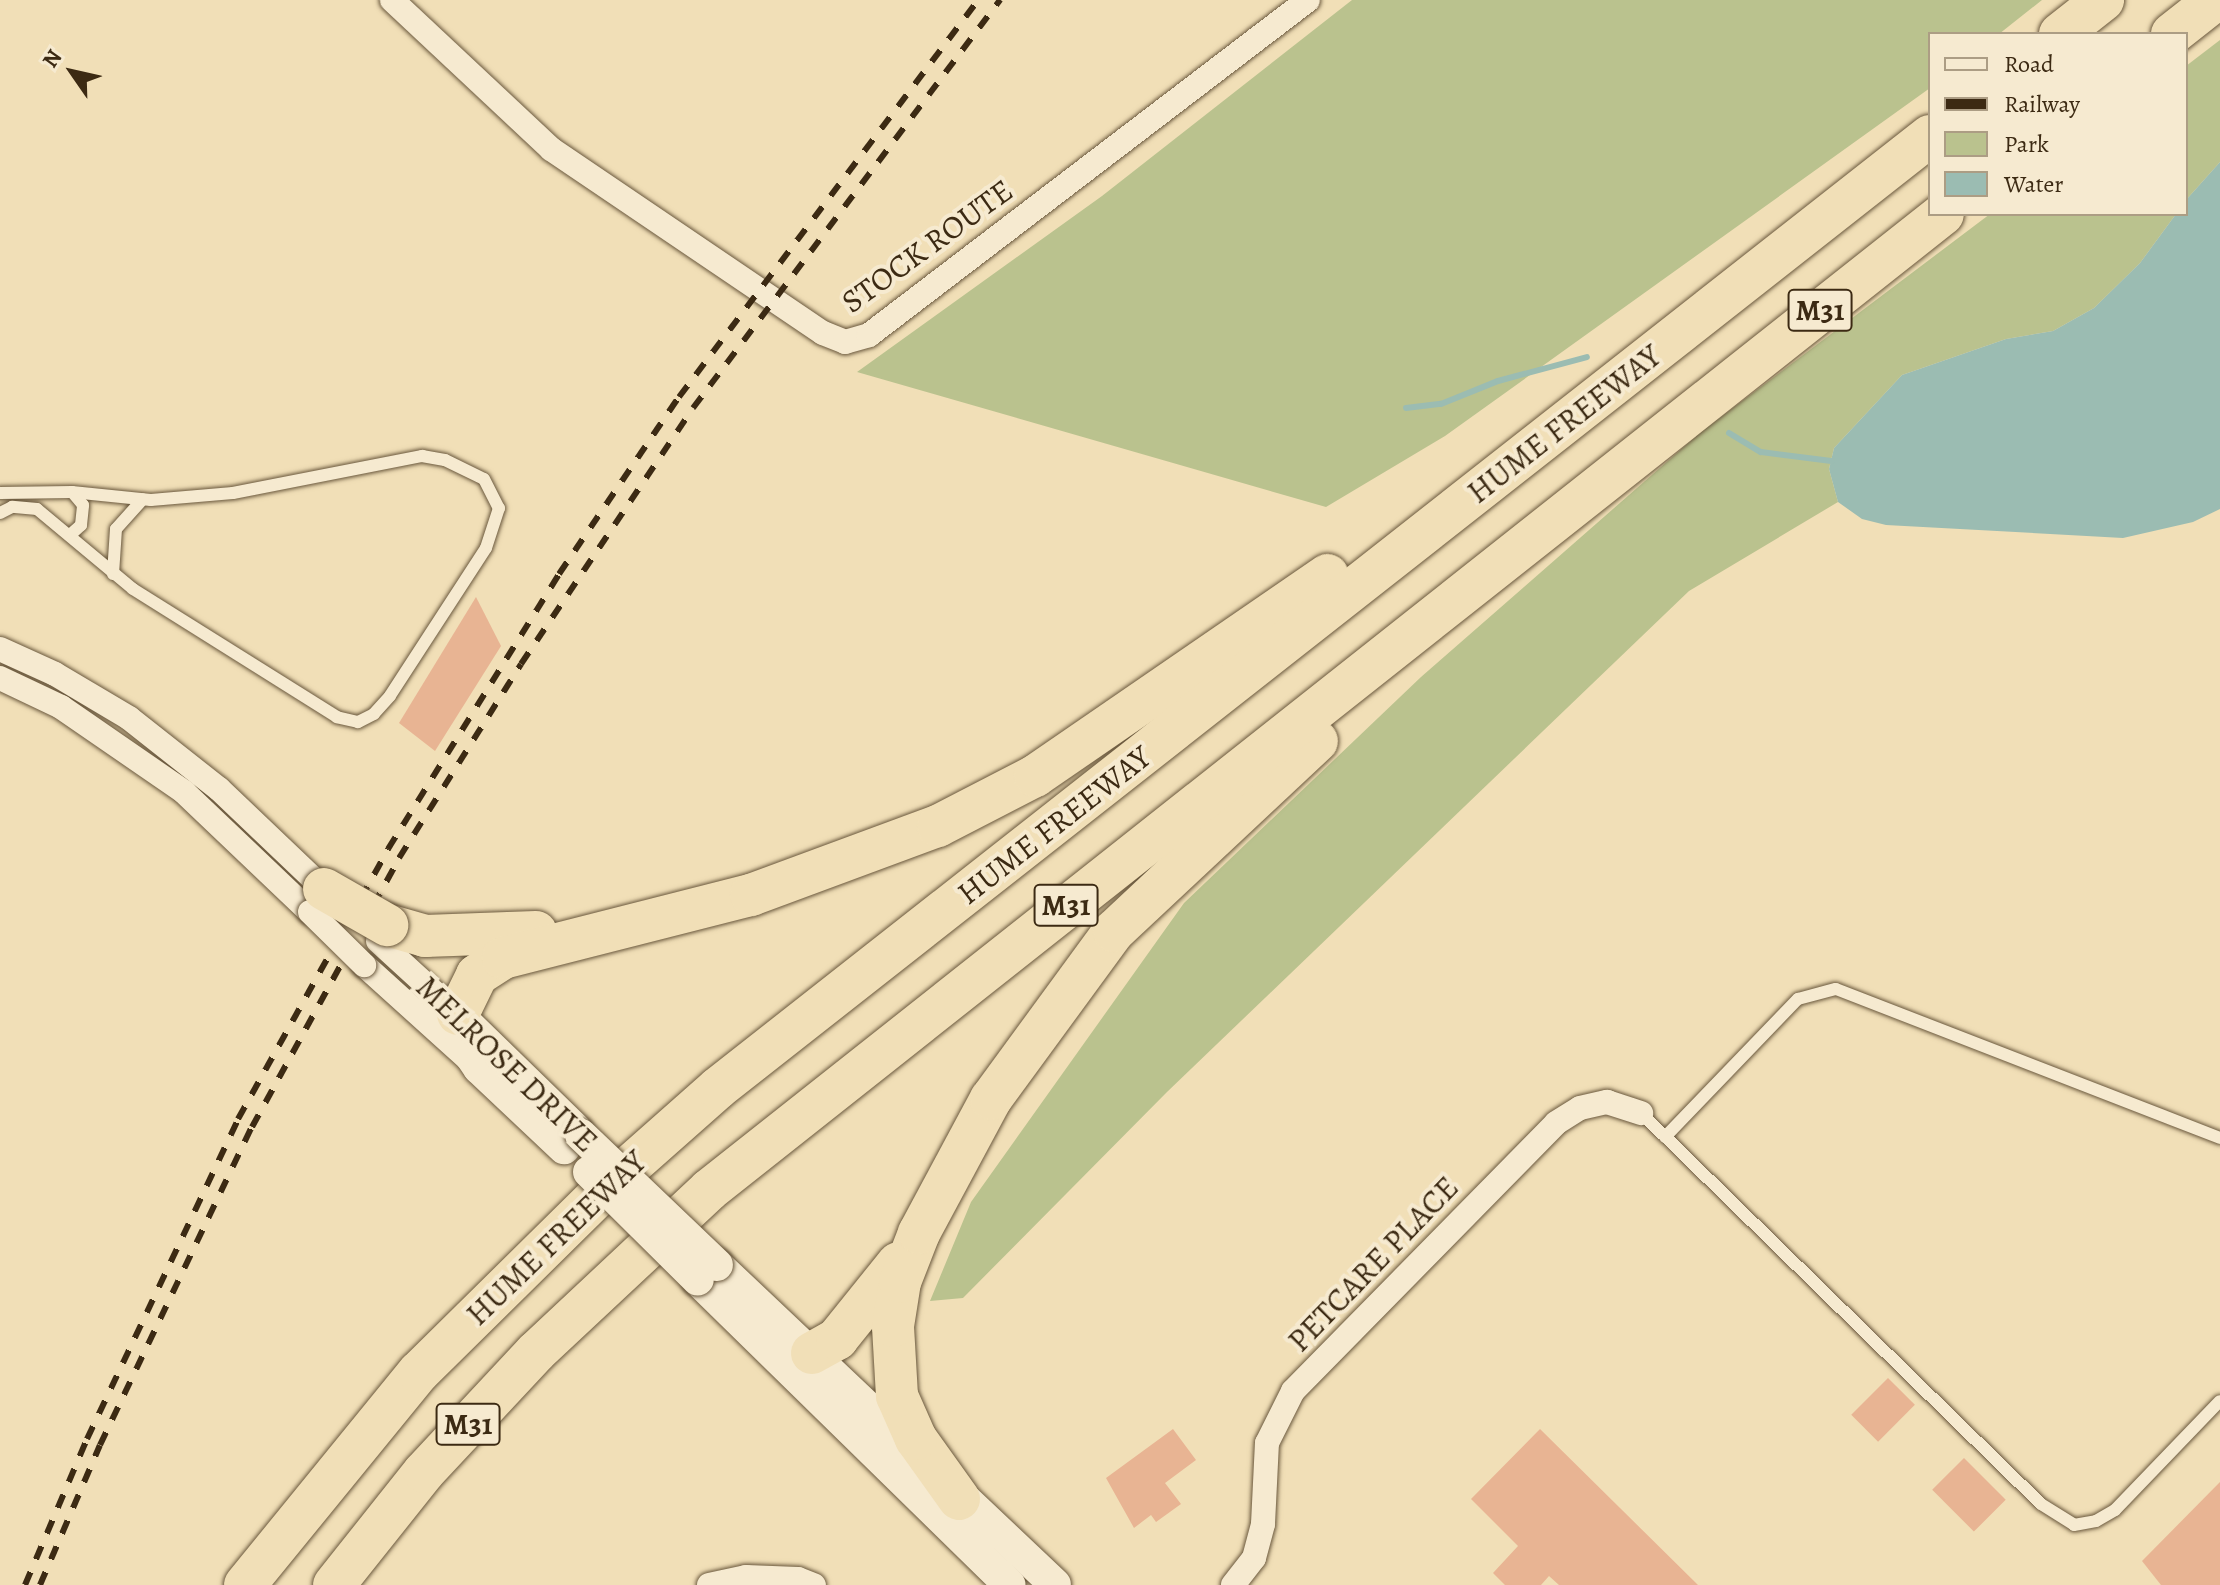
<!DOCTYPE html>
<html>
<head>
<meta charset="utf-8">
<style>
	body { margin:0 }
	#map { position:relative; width:2220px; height:1585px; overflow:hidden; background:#f1dfb7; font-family:Alegreya,serif }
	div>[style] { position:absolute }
	.green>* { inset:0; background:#bac28e }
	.water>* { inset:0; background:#9bbcb2 }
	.stream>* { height:6px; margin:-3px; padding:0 3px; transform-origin:3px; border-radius:3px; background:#9bbcb2 }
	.building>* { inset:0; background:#e8b493; transform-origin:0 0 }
	.roads { filter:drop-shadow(0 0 2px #69573c) drop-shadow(0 0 2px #69573c) }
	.service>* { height:12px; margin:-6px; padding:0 6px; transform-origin:6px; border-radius:6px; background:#f6ead0 }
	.minor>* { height:24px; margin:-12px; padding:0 12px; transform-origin:12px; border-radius:12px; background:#f6ead0 }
	.secondary>* { height:32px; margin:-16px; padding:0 16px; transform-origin:16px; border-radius:16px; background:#f6ead0 }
	.motorway>* { height:42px; margin:-21px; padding:0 21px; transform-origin:21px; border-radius:21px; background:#f1dfb7 }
	.rail>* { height:6px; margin-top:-3px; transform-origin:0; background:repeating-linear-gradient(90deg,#3c2a13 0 14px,transparent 0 28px) }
	.bridges { filter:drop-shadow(0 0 2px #69573c) drop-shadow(0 0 2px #69573c) }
	.minor-bridge>* { height:24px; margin:-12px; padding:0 12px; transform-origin:12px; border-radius:12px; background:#f6ead0 }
	.secondary-bridge>* { height:32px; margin:-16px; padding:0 16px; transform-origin:16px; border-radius:16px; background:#f6ead0 }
	.motorway-bridge>* { height:42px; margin:-21px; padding:0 21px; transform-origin:21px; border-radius:21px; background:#f1dfb7 }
	span { translate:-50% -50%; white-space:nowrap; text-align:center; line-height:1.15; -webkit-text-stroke:8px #f6ead0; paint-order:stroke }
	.shield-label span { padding:2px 6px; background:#f6ead0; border:2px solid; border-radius:6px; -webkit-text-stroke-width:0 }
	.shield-label { font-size:30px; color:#3c2a13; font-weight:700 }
	.street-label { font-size:32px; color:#3c2a13 }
	.legend { position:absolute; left:1928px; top:32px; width:260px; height:184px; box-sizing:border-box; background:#f6ead0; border:2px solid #ac9d84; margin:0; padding:10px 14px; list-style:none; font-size:24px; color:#3c2a13 }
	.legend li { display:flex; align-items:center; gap:16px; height:40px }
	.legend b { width:40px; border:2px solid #ac9d84 }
	.north { position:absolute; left:32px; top:32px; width:80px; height:80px; -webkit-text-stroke:6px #f6ead0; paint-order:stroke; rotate:304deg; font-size:22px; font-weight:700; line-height:32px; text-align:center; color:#3c2a13 }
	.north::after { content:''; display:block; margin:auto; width:28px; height:36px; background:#3c2a13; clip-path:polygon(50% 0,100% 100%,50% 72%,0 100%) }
</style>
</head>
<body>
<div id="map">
	<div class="green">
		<div style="clip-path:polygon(1352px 0,2042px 0,1999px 34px,1930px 34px,1930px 88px,1445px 436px,1326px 507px,857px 372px,1102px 196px)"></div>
		<div style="clip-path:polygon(2220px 40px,2220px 162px,2186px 200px,2186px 66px)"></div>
		<div style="clip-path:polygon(1990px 214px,2176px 214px,2140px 263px,2094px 308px,2053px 331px,2006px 339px,1902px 375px,1834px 448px,1829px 469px,1838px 502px,1689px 591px,1167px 1092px,963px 1298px,930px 1301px,971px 1202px,1184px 903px,1421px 677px,1701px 432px)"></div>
	</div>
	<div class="water">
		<div style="clip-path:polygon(2220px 162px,2220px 509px,2193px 522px,2123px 538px,1886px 525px,1862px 519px,1838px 502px,1829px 469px,1834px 448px,1902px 375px,2006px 339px,2053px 331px,2094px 308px,2140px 263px,2176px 214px,2186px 214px,2186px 200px)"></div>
	</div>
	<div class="stream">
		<div style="left:1406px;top:408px;width:35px;rotate:-7deg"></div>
		<div style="left:1441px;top:404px;width:61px;rotate:-22deg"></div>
		<div style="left:1498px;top:381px;width:92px;rotate:-15.1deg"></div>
		<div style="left:1729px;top:433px;width:37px;rotate:31deg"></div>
		<div style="left:1761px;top:452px;width:71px;rotate:7.3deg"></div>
	</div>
	<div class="building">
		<div style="clip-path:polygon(476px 597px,501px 646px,435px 751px,399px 723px)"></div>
		<div style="left:1888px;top:1378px;width:38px;height:52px;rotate:45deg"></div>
		<div style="clip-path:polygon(1173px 1429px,1196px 1460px,1165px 1483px,1181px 1504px,1156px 1522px,1151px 1515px,1134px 1528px,1106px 1478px)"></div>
		<div style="clip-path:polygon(1540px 1429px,1698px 1585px,1559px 1585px,1549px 1576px,1541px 1585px,1505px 1585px,1493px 1573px,1518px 1546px,1471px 1499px)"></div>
		<div style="left:1964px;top:1458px;width:59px;height:45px;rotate:45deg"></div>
		<div style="clip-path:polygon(2220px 1482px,2220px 1585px,2161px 1585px,2142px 1561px)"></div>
	</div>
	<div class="roads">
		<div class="service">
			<div style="left:0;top:493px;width:72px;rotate:-0.8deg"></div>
			<div style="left:72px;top:492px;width:79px;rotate:5.8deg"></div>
			<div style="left:151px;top:500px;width:82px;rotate:-4.9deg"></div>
			<div style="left:233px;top:493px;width:193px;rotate:-11.1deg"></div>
			<div style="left:422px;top:456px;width:23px;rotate:10deg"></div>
			<div style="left:445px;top:460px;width:43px;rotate:26deg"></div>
			<div style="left:484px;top:479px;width:33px;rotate:63deg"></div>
			<div style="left:499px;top:508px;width:42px;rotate:108deg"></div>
			<div style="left:486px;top:548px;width:176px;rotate:123deg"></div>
			<div style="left:390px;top:696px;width:24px;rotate:132deg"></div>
			<div style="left:374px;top:714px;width:18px;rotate:153deg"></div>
			<div style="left:358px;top:722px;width:22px;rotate:-167deg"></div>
			<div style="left:337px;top:717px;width:241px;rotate:-147.9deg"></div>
			<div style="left:133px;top:589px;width:125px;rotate:-140.2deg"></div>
			<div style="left:37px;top:509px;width:25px;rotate:-175deg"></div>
			<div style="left:12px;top:507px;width:13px;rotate:153deg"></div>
			<div style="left:70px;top:535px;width:15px;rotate:-42deg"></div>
			<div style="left:81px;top:525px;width:20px;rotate:-84deg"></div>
			<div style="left:83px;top:505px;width:17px;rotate:-130deg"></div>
			<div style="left:113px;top:574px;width:45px;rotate:-86.2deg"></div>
			<div style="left:116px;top:529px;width:40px;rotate:-48deg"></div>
			<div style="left:1641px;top:1113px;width:559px;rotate:44.35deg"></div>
			<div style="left:2041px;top:1504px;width:39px;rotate:32deg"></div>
			<div style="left:2074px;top:1525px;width:22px;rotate:-10deg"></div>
			<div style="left:2096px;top:1521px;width:22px;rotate:-30deg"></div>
			<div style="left:2115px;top:1510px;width:151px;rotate:-46.1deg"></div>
			<div style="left:1665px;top:1137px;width:192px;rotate:-46.1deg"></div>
			<div style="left:1798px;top:999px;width:39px;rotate:-15deg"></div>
			<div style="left:1836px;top:989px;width:412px;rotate:21.2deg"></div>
		</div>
		<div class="minor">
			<div style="left:392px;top:0;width:218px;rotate:43.1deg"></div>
			<div style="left:551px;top:149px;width:328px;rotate:34.1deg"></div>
			<div style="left:823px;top:333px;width:24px;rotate:22deg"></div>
			<div style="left:845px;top:342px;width:25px;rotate:-16deg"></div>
			<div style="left:869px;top:335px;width:552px;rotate:-37.35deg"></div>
			<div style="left:0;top:649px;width:60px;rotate:24.4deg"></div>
			<div style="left:55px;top:674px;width:86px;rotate:30.7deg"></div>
			<div style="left:129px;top:718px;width:115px;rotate:38.3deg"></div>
			<div style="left:219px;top:789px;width:145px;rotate:43.6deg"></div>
			<div style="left:0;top:678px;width:68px;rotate:25.4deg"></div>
			<div style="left:61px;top:707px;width:150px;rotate:34.6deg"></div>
			<div style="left:184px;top:792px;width:174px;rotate:43.6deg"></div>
			<div style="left:378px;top:941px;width:108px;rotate:42.4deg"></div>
			<div style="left:364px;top:965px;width:140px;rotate:42.1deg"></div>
			<div style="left:709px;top:1585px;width:38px;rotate:-12deg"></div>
			<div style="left:746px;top:1577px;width:52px;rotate:2.2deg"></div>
			<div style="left:798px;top:1579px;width:17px;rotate:21deg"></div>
			<div style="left:1233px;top:1585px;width:34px;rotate:-52deg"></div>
			<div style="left:1254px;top:1558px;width:35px;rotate:-75deg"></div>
			<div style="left:1263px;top:1524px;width:81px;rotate:-87.2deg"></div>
			<div style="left:1267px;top:1443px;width:58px;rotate:-63.4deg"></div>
			<div style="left:1293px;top:1391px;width:375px;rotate:-45.5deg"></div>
			<div style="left:1556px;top:1123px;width:28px;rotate:-32deg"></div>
			<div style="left:1580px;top:1108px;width:28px;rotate:-13deg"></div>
			<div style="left:1607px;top:1102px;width:36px;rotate:18deg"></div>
		</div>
		<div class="secondary">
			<div style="left:458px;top:1014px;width:29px;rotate:82deg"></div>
			<div style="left:462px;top:1043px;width:30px;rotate:56deg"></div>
			<div style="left:479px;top:1068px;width:117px;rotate:43.3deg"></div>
			<div style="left:460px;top:1017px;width:162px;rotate:44.2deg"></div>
			<div style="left:717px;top:1265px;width:465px;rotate:43.4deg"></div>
			<div style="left:698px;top:1280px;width:436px;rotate:44.4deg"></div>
		</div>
		<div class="motorway">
			<div style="left:2060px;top:34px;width:55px;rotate:-38.3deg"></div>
			<div style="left:2172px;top:34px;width:55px;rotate:-38.3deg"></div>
			<div style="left:387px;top:925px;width:40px;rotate:16deg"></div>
			<div style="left:425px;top:936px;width:111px;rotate:-2.1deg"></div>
			<div style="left:458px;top:1014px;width:43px;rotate:-64deg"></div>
			<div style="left:477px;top:975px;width:31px;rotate:-33deg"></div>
			<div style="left:503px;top:958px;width:256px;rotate:-14.3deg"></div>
			<div style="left:751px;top:895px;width:199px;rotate:-20.3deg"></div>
			<div style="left:938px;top:826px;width:109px;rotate:-27.3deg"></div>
			<div style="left:1035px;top:776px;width:355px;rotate:-34.5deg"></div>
			<div style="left:812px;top:1353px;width:29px;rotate:-29deg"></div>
			<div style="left:837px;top:1339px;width:97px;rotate:-51.2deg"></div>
			<div style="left:959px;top:1499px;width:74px;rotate:-125.6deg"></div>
			<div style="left:916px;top:1439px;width:47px;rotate:-113.8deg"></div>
			<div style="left:897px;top:1396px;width:70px;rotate:-93.3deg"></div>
			<div style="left:893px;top:1326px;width:45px;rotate:-81deg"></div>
			<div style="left:900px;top:1282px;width:53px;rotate:-68.8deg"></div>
			<div style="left:919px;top:1233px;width:152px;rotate:-61.8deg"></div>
			<div style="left:991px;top:1099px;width:208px;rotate:-53.8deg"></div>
			<div style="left:1114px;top:931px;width:278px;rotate:-43.1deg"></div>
			<div style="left:245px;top:1585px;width:275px;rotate:-50.8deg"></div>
			<div style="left:419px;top:1372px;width:272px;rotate:-44.6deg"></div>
			<div style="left:613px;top:1181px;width:140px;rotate:-41.5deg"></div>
			<div style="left:718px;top:1088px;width:1541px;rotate:-38.15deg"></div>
			<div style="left:334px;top:1585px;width:144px;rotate:-51.5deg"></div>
			<div style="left:424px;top:1472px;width:164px;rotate:-47deg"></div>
			<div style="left:536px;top:1352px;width:237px;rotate:-43.1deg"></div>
			<div style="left:709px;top:1190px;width:1573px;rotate:-38.34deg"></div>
		</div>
	</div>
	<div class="rail">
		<div style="left:25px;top:1585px;width:159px;rotate:-67deg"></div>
		<div style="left:87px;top:1439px;width:354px;rotate:-64.7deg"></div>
		<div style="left:238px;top:1119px;width:309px;rotate:-60.9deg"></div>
		<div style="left:388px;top:849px;width:324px;rotate:-58.1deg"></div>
		<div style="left:559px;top:574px;width:214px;rotate:-55.9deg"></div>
		<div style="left:679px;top:397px;width:497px;rotate:-53deg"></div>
		<div style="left:40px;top:1585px;width:152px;rotate:-66.8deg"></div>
		<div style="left:100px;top:1445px;width:352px;rotate:-64.5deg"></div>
		<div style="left:252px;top:1127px;width:307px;rotate:-61.3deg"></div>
		<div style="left:399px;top:858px;width:229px;rotate:-57.8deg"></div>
		<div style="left:521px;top:664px;width:308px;rotate:-56.1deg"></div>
		<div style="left:693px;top:408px;width:511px;rotate:-53.04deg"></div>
	</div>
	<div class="bridges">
		<div class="minor-bridge">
			<div style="left:310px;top:912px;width:76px;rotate:44.5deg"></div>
		</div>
		<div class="secondary-bridge">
			<div style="left:581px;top:1135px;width:188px;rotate:43.7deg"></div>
			<div style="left:589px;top:1172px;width:153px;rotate:44.7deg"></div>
		</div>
		<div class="motorway-bridge">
			<div style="left:324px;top:889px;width:73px;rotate:29.7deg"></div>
		</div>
	</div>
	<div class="shield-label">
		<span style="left:1820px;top:310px">M31</span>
		<span style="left:1066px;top:905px">M31</span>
		<span style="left:468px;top:1424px">M31</span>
	</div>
	<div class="street-label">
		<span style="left:927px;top:246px;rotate:-36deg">STOCK ROUTE</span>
		<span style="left:1564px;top:424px;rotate:-38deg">HUME FREEWAY</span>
		<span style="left:1054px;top:825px;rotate:-38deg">HUME FREEWAY</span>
		<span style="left:507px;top:1064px;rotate:44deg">MELROSE DRIVE</span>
		<span style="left:556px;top:1238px;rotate:-44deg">HUME FREEWAY</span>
		<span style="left:1373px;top:1264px;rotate:-46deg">PETCARE PLACE</span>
	</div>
	<ul class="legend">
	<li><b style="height:10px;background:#f6ead0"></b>Road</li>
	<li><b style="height:10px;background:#3c2a13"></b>Railway</li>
	<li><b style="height:22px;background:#bac28e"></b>Park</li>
	<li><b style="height:22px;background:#9bbcb2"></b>Water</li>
	</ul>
	<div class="north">N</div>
</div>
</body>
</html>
